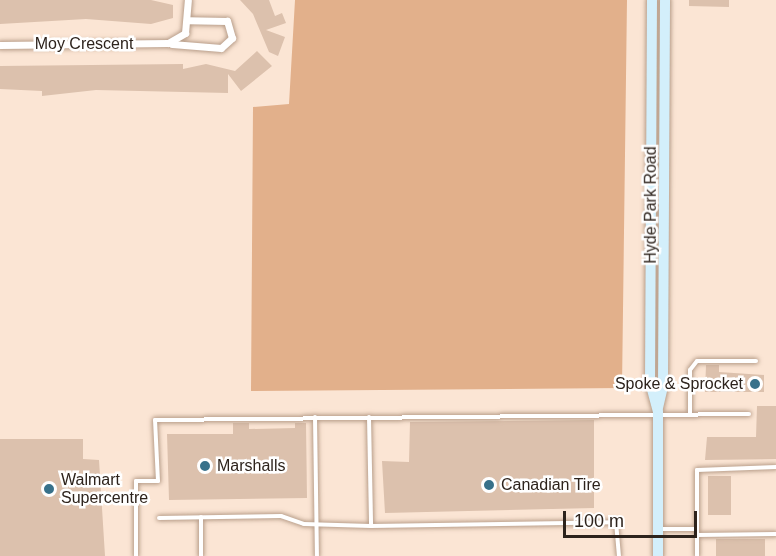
<!DOCTYPE html>
<html>
<head>
<meta charset="utf-8">
<style>
	body { margin:0 }
	#map { position:relative; width:776px; height:556px; overflow:hidden; background:#fbe5d4; font-family:Helvetica,sans-serif }
	div>[style] { position:absolute }
	.green>* { inset:0; background:#e2b08b }
	.building>* { inset:0; background:#dcc1ad; transform-origin:0 0 }
	.roads { filter:drop-shadow(0 0 2px #b89e8a) drop-shadow(0 0 2px #b89e8a) }
	.lane>* { height:4px; margin:-2px; padding:0 2px; transform-origin:2px; border-radius:2px; background:#fff }
	.street>* { height:7px; margin:-3.5px; padding:0 3.5px; transform-origin:3.5px; border-radius:3.5px; background:#fff }
	.secondary>* { height:10px; margin:-5px; padding:0 5px; transform-origin:5px; border-radius:5px; background:#d3effb }
	.dots>* { width:16px; height:16px; translate:-50% -50%; box-sizing:border-box; border:3px solid #fff; border-radius:50% }
	span { translate:-50% -50%; white-space:nowrap; text-align:center; line-height:1.15; -webkit-text-stroke:5px #fff; paint-order:stroke }
	.street-label { font-size:16px; color:#2d231c }
	.poi-label { font-size:16px; color:#2d231c }
	.right { translate:-100% -50%; text-align:right }
	.left { translate:0 -50%; text-align:left }
	.scale { position:absolute; left:563px; top:511px; width:134px; height:27px; box-sizing:border-box; border:3px solid #2d231c; border-top:0; padding-left:8px; font-size:18px; line-height:21px; white-space:nowrap; color:#2d231c; -webkit-text-stroke:4px #fff; paint-order:stroke }
</style>
</head>
<body>
<div id="map">
	<div class="green">
		<div style="clip-path:polygon(295px 0,627px 0,622px 388px,251px 391px,253px 107px,289px 104px)"></div>
	</div>
	<div class="building">
		<div style="clip-path:polygon(0 0,151px 0,173px 5px,173px 18px,151px 24px,86px 19px,0 24px)"></div>
		<div style="clip-path:polygon(240px 0,269px 0,275px 16px,282px 13px,286px 23px,266px 30px,285px 37px,278px 56px,269px 52px,253px 14px)"></div>
		<div style="clip-path:polygon(689px 0,729px 0,729px 7px,689px 6px)"></div>
		<div style="clip-path:polygon(257px 51px,272px 66px,241px 91px,228px 74px,228px 93px,96px 90px,42px 96px,42px 91px,0 89px,0 66px,183px 64px,183px 69px,206px 64px,235px 71px)"></div>
		<div style="clip-path:polygon(706px 365px,719px 365px,719px 372px,764px 375px,764px 392px,705px 392px)"></div>
		<div style="clip-path:polygon(757px 406px,776px 406px,776px 459px,705px 460px,707px 437px,756px 437px)"></div>
		<div style="clip-path:polygon(594px 420px,594px 508px,385px 513px,382px 461px,409px 462px,410px 422px)"></div>
		<div style="clip-path:polygon(233px 423px,249px 423px,249px 429px,295px 428px,295px 423px,306px 423px,307px 498px,169px 500px,167px 434px,233px 434px)"></div>
		<div style="clip-path:polygon(0 439px,83px 439px,83px 459px,99px 460px,105px 556px,0 556px)"></div>
		<div style="left:708px;top:476px;width:23px;height:39px"></div>
		<div style="left:765px;top:539px;width:17px;height:49px;rotate:90deg"></div>
	</div>
	<div class="roads">
		<div class="lane">
			<div style="left:690px;top:413px;width:43px;rotate:-90deg"></div>
			<div style="left:690px;top:370px;width:11px;rotate:-52deg"></div>
			<div style="left:697px;top:361px;width:59px"></div>
			<div style="left:315px;top:417px;width:139px;rotate:89.2deg"></div>
			<div style="left:369px;top:417px;width:109px;rotate:88.9deg"></div>
			<div style="left:371px;top:526px;width:245px;rotate:-0.9deg"></div>
			<div style="left:616px;top:522px;width:34px;rotate:85deg"></div>
			<div style="left:159px;top:518px;width:122px;rotate:-0.9deg"></div>
			<div style="left:281px;top:516px;width:24px;rotate:19deg"></div>
			<div style="left:304px;top:524px;width:67px;rotate:1.7deg"></div>
			<div style="left:659px;top:529px;width:38px"></div>
			<div style="left:697px;top:535px;width:79px;rotate:-0.7deg"></div>
			<div style="left:136px;top:556px;width:75px;rotate:-90deg"></div>
			<div style="left:136px;top:481px;width:22px"></div>
			<div style="left:158px;top:481px;width:61px;rotate:-92.8deg"></div>
			<div style="left:155px;top:420px;width:594px;rotate:-0.58deg"></div>
			<div style="left:201px;top:556px;width:39px;rotate:-90deg"></div>
			<div style="left:697px;top:556px;width:86px;rotate:-90deg"></div>
			<div style="left:697px;top:470px;width:79px;rotate:-2.2deg"></div>
		</div>
		<div class="street">
			<div style="left:172px;top:44px;width:49px;rotate:4.7deg"></div>
			<div style="left:221px;top:48px;width:15px;rotate:-42deg"></div>
			<div style="left:232px;top:38px;width:18px;rotate:-106deg"></div>
			<div style="left:227px;top:21px;width:39px;rotate:-179deg"></div>
			<div style="left:0;top:45px;width:168px;rotate:-0.7deg"></div>
			<div style="left:168px;top:43px;width:20px;rotate:-30deg"></div>
			<div style="left:185px;top:33px;width:33px;rotate:-85deg"></div>
		</div>
		<div class="secondary">
			<div style="left:652px;top:0;width:382px;rotate:90.3deg"></div>
			<div style="left:650px;top:382px;width:31px;rotate:75deg"></div>
			<div style="left:658px;top:412px;width:144px;rotate:90deg"></div>
			<div style="left:658px;top:408px;width:23px;rotate:-77deg"></div>
			<div style="left:663px;top:386px;width:386px;rotate:-89.7deg"></div>
		</div>
	</div>
	<div class="dots">
		<div style="left:755px;top:384px;background:#38718a"></div>
		<div style="left:205px;top:466px;background:#38718a"></div>
		<div style="left:489px;top:485px;background:#38718a"></div>
		<div style="left:49px;top:489px;background:#38718a"></div>
	</div>
	<div class="street-label">
		<span style="left:84px;top:44px">Moy Crescent</span>
		<span style="left:651px;top:205px;rotate:-90deg">Hyde Park Road</span>
	</div>
	<div class="poi-label">
		<span class="right" style="left:743px;top:384px">Spoke &amp; Sprocket</span>
		<span class="left" style="left:217px;top:466px">Marshalls</span>
		<span class="left" style="left:61px;top:489px">Walmart<br>Supercentre</span>
		<span class="left" style="left:501px;top:485px">Canadian Tire</span>
	</div>
	<div class="scale">100 m</div>
</div>
</body>
</html>
